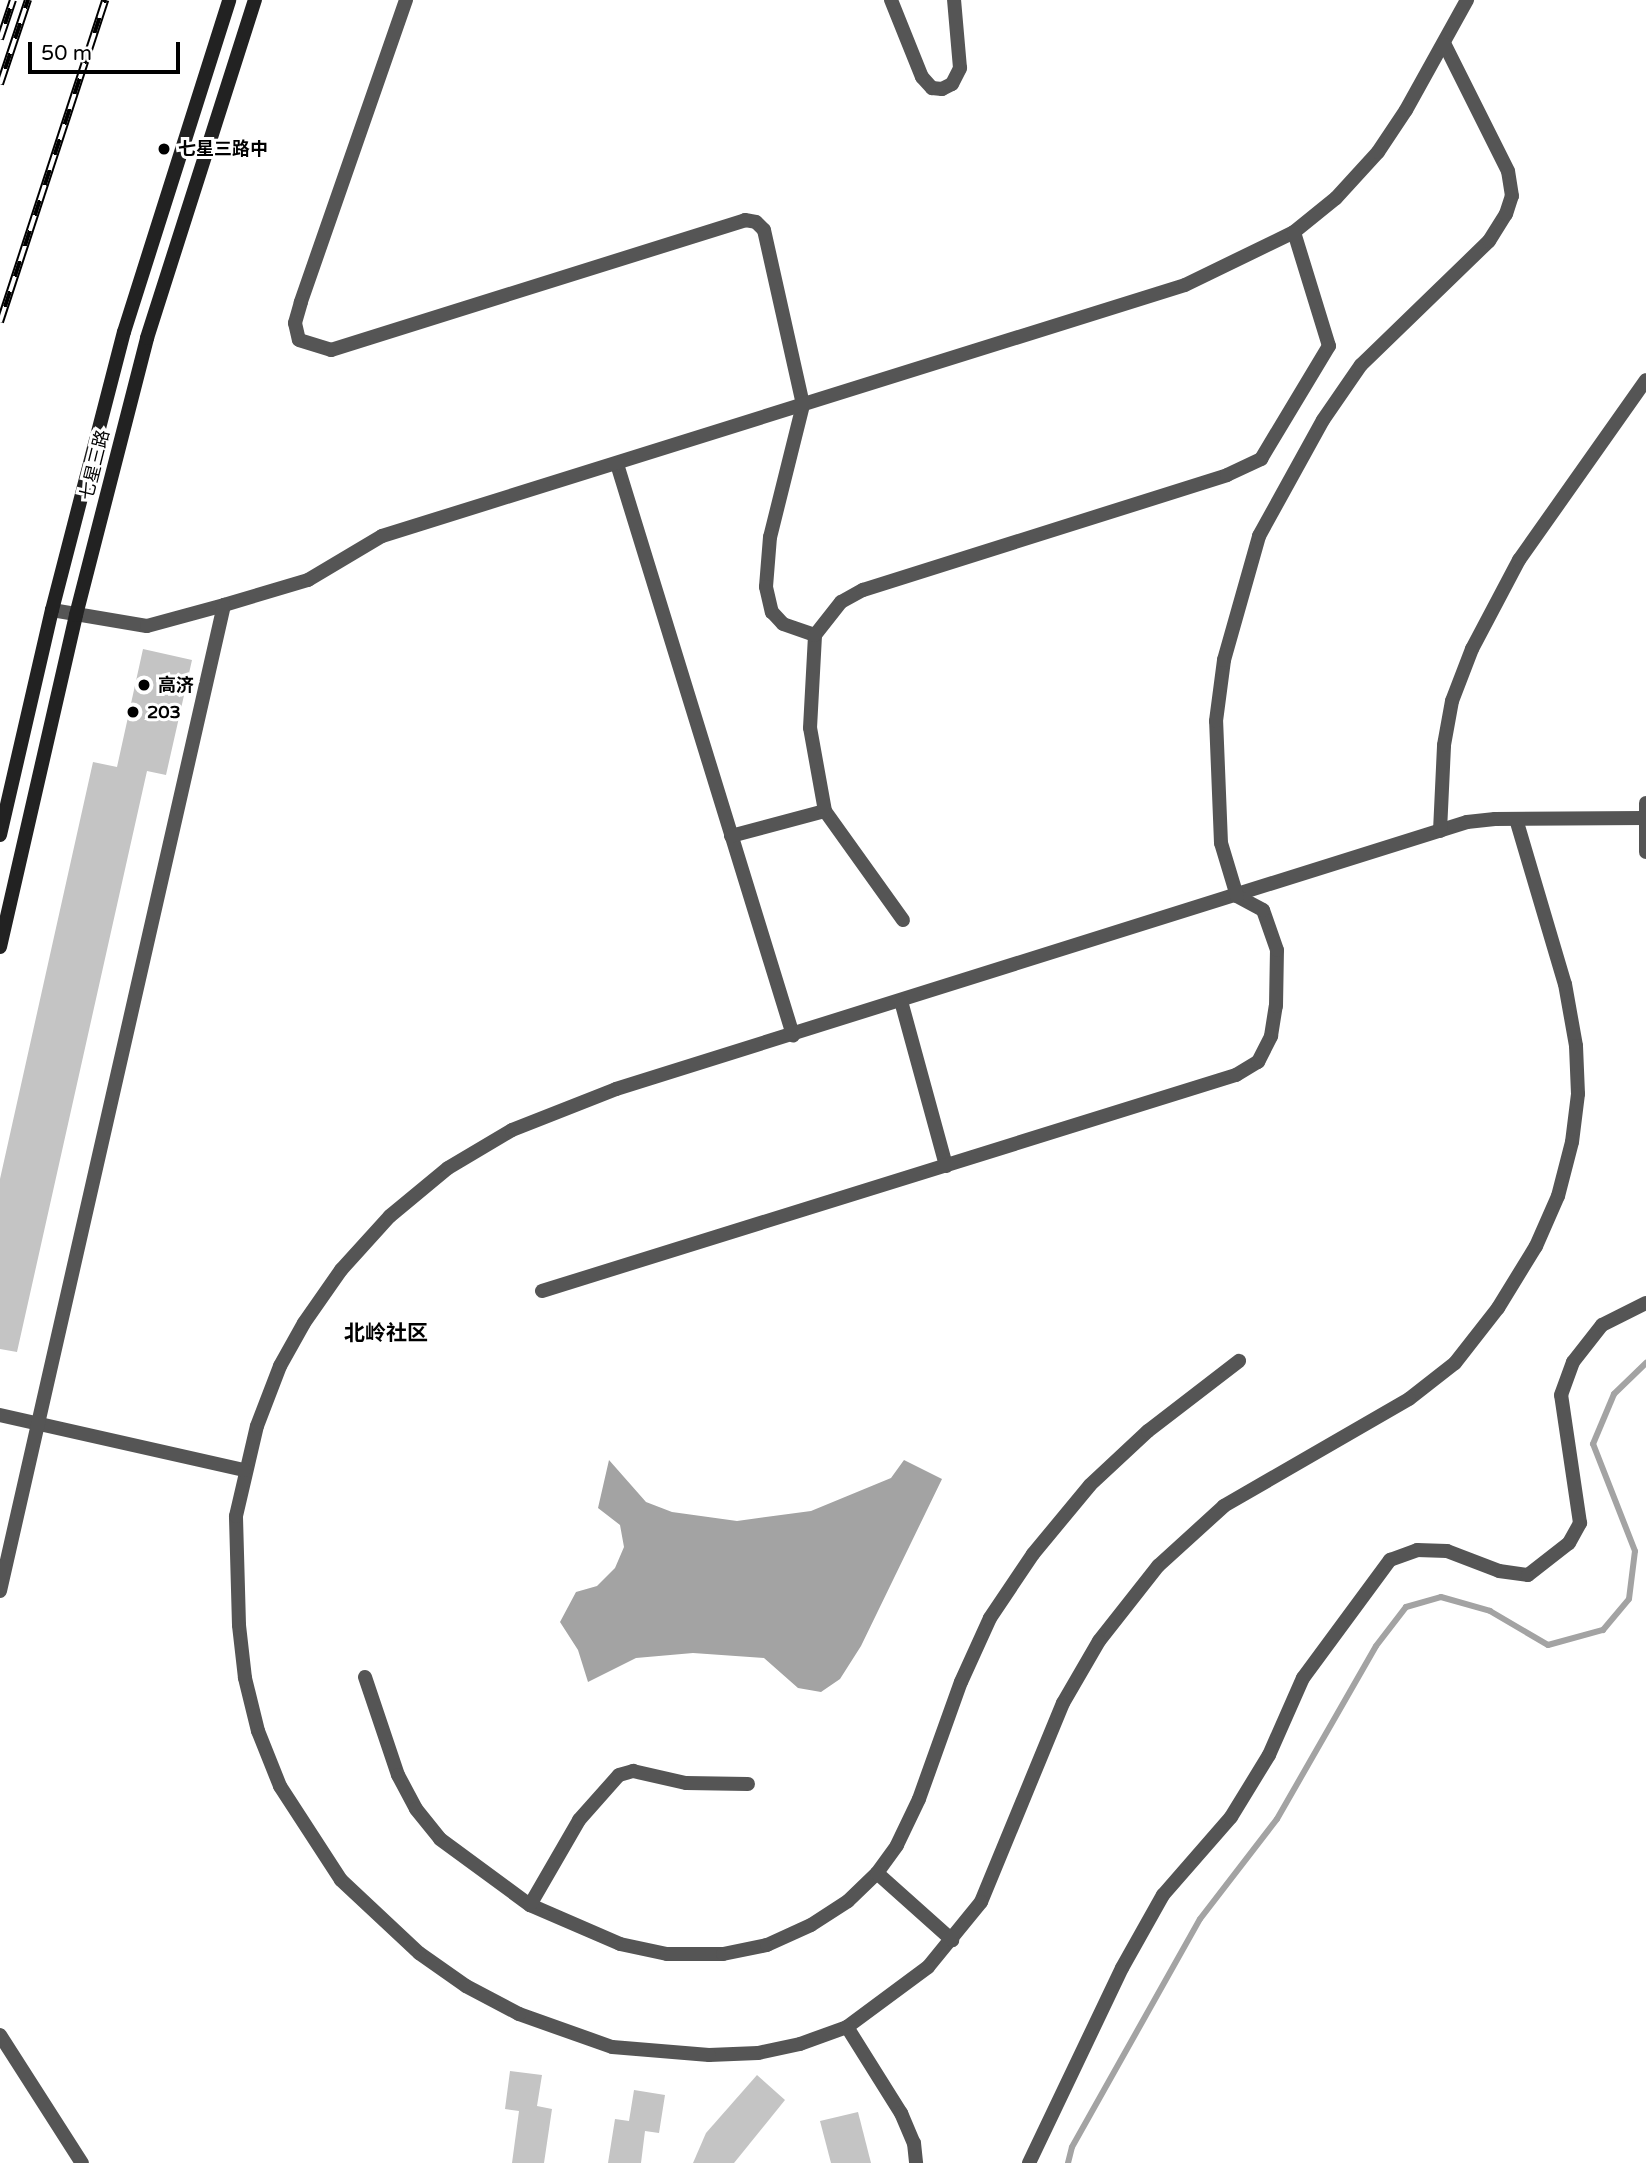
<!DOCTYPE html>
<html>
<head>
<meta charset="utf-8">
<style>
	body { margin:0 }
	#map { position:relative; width:1646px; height:2163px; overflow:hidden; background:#fff; font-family:"Varela Round","Noto Sans SC",sans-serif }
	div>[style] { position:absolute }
	.water>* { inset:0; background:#a3a3a3 }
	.stream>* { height:6px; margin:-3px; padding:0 3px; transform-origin:3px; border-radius:3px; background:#a3a3a3 }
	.building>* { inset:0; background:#c4c4c4 }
	.street>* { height:14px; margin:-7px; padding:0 7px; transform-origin:7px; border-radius:7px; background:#555 }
	.secondary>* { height:14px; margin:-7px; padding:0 7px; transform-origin:7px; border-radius:7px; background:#222 }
	.rail>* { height:8px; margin-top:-4px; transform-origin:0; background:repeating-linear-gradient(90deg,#fff 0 16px,#000 0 32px); box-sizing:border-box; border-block:2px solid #000 }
	.dots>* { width:19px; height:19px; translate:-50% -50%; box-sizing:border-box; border:4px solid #fff; border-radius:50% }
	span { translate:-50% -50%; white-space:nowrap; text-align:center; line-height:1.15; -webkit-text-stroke:6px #fff; paint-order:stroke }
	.poi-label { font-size:18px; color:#000; font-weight:700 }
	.left { translate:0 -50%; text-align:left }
	.street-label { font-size:18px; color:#000 }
	.quarter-label { font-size:21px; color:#000; font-weight:700 }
	.scale { position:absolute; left:28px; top:42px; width:152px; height:32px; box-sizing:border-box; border:4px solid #000; border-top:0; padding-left:9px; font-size:21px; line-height:24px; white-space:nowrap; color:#000; -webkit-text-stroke:5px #fff; paint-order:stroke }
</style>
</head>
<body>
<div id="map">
	<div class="water">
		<div style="clip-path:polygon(609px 1460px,646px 1502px,672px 1512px,737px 1521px,811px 1511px,891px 1478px,904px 1460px,942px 1479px,861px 1646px,840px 1679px,821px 1692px,798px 1688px,764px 1658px,693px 1653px,636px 1658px,588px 1682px,578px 1650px,560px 1622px,576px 1592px,597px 1586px,615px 1568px,624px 1547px,620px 1525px,598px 1508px)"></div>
	</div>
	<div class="stream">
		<div style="left:1068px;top:2163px;width:16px;rotate:-76deg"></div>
		<div style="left:1072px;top:2147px;width:261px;rotate:-60.7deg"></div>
		<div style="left:1200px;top:1919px;width:126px;rotate:-52.4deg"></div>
		<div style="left:1277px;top:1819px;width:199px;rotate:-60.2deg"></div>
		<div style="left:1376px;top:1646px;width:49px;rotate:-52.4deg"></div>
		<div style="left:1406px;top:1607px;width:36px;rotate:-16deg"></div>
		<div style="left:1441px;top:1597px;width:51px;rotate:15.9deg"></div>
		<div style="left:1490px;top:1611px;width:67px;rotate:30.4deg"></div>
		<div style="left:1548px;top:1645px;width:57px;rotate:-15.3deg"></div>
		<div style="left:1603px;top:1630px;width:40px;rotate:-50deg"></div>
		<div style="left:1629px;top:1599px;width:48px;rotate:-82.9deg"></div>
		<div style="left:1635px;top:1551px;width:115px;rotate:-111.4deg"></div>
		<div style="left:1593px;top:1444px;width:54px;rotate:-67.2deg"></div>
		<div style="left:1614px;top:1394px;width:45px;rotate:-44.1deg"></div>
	</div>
	<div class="building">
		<div style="clip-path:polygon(143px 649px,192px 660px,166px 775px,147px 771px,17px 1352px,0 1349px,0 1179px,93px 762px,117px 767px)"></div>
		<div style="clip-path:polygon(510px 2071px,542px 2075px,537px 2106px,552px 2109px,544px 2163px,512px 2163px,519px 2111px,505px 2109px)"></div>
		<div style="clip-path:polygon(757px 2075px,785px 2100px,734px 2163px,693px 2163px,706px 2133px)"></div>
		<div style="clip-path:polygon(634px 2090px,665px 2095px,659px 2133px,645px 2131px,641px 2163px,608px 2163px,615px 2119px,629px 2121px)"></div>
		<div style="clip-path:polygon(858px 2112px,871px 2163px,831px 2163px,820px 2121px)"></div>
	</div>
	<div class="street">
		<div style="left:406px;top:0;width:320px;rotate:109.2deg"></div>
		<div style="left:301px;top:302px;width:22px;rotate:106deg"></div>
		<div style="left:295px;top:323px;width:17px;rotate:77deg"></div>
		<div style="left:299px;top:340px;width:34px;rotate:17deg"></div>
		<div style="left:331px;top:350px;width:434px;rotate:-17.4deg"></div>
		<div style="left:745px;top:220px;width:11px;rotate:10deg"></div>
		<div style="left:756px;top:222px;width:11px;rotate:45deg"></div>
		<div style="left:764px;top:230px;width:179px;rotate:77.4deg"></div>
		<div style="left:803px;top:405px;width:136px;rotate:104deg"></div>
		<div style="left:770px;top:537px;width:50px;rotate:94.6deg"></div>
		<div style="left:766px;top:587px;width:26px;rotate:77deg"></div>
		<div style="left:772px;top:612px;width:16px;rotate:47deg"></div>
		<div style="left:783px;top:624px;width:34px;rotate:19deg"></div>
		<div style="left:891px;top:0;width:83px;rotate:68.1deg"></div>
		<div style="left:922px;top:77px;width:15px;rotate:48deg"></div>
		<div style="left:932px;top:88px;width:10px;rotate:6deg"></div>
		<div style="left:942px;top:89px;width:11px;rotate:-27deg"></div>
		<div style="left:952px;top:84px;width:18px;rotate:-63deg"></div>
		<div style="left:960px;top:68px;width:68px;rotate:-95deg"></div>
		<div style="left:617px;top:464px;width:598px;rotate:72.87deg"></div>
		<div style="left:52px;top:610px;width:96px;rotate:9.6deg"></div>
		<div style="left:147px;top:626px;width:80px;rotate:-15.3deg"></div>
		<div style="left:224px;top:605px;width:88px;rotate:-16.6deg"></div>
		<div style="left:308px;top:580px;width:86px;rotate:-30.7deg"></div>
		<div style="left:382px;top:536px;width:841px;rotate:-17.36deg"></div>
		<div style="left:1185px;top:285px;width:121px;rotate:-25.9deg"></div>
		<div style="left:1294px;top:232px;width:54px;rotate:-39deg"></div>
		<div style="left:1336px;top:198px;width:62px;rotate:-47.6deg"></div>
		<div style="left:1378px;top:152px;width:50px;rotate:-56.3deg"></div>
		<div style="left:1406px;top:110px;width:126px;rotate:-61deg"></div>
		<div style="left:1646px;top:803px;width:49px;rotate:90deg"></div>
		<div style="left:1516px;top:819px;width:172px;rotate:73.5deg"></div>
		<div style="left:1565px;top:984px;width:63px;rotate:79.9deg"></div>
		<div style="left:1576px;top:1046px;width:48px;rotate:87.6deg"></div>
		<div style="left:1578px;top:1094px;width:48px;rotate:97.1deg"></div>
		<div style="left:1572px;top:1142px;width:56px;rotate:104.5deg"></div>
		<div style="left:1558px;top:1196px;width:55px;rotate:113.7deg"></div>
		<div style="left:1536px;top:1246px;width:73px;rotate:121.5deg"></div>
		<div style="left:1498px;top:1308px;width:70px;rotate:128deg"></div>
		<div style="left:1455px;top:1363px;width:58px;rotate:142deg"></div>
		<div style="left:1409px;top:1399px;width:214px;rotate:150deg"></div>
		<div style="left:1224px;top:1506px;width:89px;rotate:137.7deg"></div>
		<div style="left:1158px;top:1566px;width:95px;rotate:128.2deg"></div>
		<div style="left:1099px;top:1641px;width:72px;rotate:120.1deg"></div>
		<div style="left:1063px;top:1703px;width:215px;rotate:112.4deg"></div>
		<div style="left:981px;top:1902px;width:84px;rotate:129.2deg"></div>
		<div style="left:928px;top:1967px;width:101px;rotate:143.5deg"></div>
		<div style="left:847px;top:2027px;width:50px;rotate:160.1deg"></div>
		<div style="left:800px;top:2044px;width:43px;rotate:167.9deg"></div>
		<div style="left:758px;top:2053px;width:49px;rotate:177.7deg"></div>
		<div style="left:709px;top:2055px;width:97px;rotate:-175.3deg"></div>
		<div style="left:612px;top:2047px;width:99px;rotate:-160.5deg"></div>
		<div style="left:519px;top:2014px;width:60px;rotate:-152.2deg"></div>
		<div style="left:466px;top:1986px;width:57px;rotate:-144.9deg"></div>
		<div style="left:419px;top:1953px;width:107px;rotate:-136.9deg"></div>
		<div style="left:341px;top:1880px;width:112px;rotate:-123deg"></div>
		<div style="left:280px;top:1786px;width:59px;rotate:-111.8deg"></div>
		<div style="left:258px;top:1731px;width:55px;rotate:-103.8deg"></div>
		<div style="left:245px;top:1678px;width:53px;rotate:-96.5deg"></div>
		<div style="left:239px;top:1625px;width:109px;rotate:-91.6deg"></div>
		<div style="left:236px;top:1516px;width:92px;rotate:-76.9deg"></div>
		<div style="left:257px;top:1426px;width:64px;rotate:-69deg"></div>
		<div style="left:280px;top:1366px;width:49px;rotate:-60.8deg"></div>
		<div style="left:304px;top:1323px;width:65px;rotate:-55.1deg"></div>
		<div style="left:341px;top:1270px;width:73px;rotate:-47.8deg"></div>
		<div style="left:390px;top:1216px;width:75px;rotate:-39.6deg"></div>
		<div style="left:448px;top:1168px;width:74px;rotate:-30.7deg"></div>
		<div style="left:512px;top:1130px;width:112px;rotate:-21.5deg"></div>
		<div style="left:616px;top:1089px;width:892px;rotate:-17.42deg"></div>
		<div style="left:1467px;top:822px;width:28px;rotate:-6deg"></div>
		<div style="left:1495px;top:819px;width:149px;rotate:-0.4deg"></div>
		<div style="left:1440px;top:831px;width:86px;rotate:-87.3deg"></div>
		<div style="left:1444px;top:745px;width:45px;rotate:-79.7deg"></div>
		<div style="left:1452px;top:701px;width:56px;rotate:-69deg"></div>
		<div style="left:1472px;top:649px;width:101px;rotate:-62.2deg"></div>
		<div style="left:1519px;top:560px;width:220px;rotate:-54.8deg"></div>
		<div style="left:731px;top:836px;width:97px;rotate:-14.9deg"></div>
		<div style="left:903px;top:920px;width:134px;rotate:-125.6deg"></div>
		<div style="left:825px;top:811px;width:84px;rotate:-100.2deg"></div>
		<div style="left:810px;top:728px;width:93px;rotate:-86.9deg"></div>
		<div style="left:815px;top:635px;width:42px;rotate:-51.8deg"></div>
		<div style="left:841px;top:602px;width:25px;rotate:-29deg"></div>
		<div style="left:863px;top:590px;width:382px;rotate:-17.5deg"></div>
		<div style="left:1227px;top:475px;width:38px;rotate:-25deg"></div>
		<div style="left:1261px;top:459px;width:132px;rotate:-59deg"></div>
		<div style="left:1329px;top:346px;width:119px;rotate:-107.1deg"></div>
		<div style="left:901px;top:1001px;width:171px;rotate:74.7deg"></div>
		<div style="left:542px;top:1291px;width:727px;rotate:-17.29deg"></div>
		<div style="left:1236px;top:1075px;width:26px;rotate:-31deg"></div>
		<div style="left:1258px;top:1062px;width:29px;rotate:-63deg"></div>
		<div style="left:1271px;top:1036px;width:30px;rotate:-81deg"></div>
		<div style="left:1276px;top:1006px;width:56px;rotate:-89deg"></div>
		<div style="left:1277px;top:950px;width:42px;rotate:-109.3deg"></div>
		<div style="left:1263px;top:910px;width:30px;rotate:-152deg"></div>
		<div style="left:1237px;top:896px;width:55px;rotate:-106.8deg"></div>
		<div style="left:1221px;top:843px;width:122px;rotate:-92.3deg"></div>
		<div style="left:1216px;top:721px;width:62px;rotate:-82.5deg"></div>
		<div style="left:1224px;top:660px;width:129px;rotate:-74.2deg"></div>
		<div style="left:1259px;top:536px;width:132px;rotate:-61.1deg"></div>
		<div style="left:1323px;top:420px;width:67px;rotate:-55.4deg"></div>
		<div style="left:1361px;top:365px;width:178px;rotate:-44.1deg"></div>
		<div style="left:1489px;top:241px;width:32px;rotate:-58deg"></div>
		<div style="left:1506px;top:214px;width:19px;rotate:-72deg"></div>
		<div style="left:1512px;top:196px;width:25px;rotate:-99deg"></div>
		<div style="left:1508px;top:171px;width:141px;rotate:-116.6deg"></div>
		<div style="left:0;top:1415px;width:250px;rotate:12.7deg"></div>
		<div style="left:0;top:1591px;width:1011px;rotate:-77.2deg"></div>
		<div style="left:365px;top:1677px;width:103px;rotate:71.4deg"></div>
		<div style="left:398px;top:1775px;width:38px;rotate:62deg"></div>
		<div style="left:416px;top:1809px;width:38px;rotate:51deg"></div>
		<div style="left:440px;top:1839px;width:112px;rotate:36.3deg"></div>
		<div style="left:530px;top:1905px;width:98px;rotate:23.4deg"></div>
		<div style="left:620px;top:1944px;width:48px;rotate:12deg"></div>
		<div style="left:667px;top:1954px;width:56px"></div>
		<div style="left:723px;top:1954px;width:45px;rotate:-11.6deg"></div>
		<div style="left:767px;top:1945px;width:48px;rotate:-24.4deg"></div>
		<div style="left:811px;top:1925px;width:44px;rotate:-33deg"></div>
		<div style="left:848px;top:1901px;width:40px;rotate:-44deg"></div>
		<div style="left:877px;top:1873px;width:34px;rotate:-54deg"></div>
		<div style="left:897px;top:1845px;width:51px;rotate:-64.4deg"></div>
		<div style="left:919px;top:1799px;width:124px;rotate:-70.3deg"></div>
		<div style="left:961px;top:1682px;width:70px;rotate:-65.6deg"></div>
		<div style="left:990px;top:1618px;width:77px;rotate:-56.1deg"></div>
		<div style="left:1033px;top:1554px;width:89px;rotate:-50.4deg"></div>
		<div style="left:1090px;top:1485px;width:79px;rotate:-43deg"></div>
		<div style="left:1148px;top:1431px;width:115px;rotate:-37.6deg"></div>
		<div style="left:877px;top:1873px;width:101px;rotate:41.8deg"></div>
		<div style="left:530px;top:1905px;width:98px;rotate:-60deg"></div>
		<div style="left:579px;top:1820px;width:60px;rotate:-48.4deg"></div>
		<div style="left:619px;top:1775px;width:15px;rotate:-16deg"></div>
		<div style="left:633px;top:1771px;width:54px;rotate:12.8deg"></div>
		<div style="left:686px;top:1783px;width:62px;rotate:0.9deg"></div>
		<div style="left:847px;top:2027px;width:102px;rotate:57.9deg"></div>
		<div style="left:901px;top:2113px;width:33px;rotate:67deg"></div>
		<div style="left:914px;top:2143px;width:20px;rotate:84deg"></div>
		<div style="left:0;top:2035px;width:152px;rotate:57.4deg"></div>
		<div style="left:1029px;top:2163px;width:216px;rotate:-64.5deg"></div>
		<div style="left:1122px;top:1968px;width:84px;rotate:-60.7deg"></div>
		<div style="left:1163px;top:1895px;width:103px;rotate:-48.9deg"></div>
		<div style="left:1231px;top:1817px;width:73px;rotate:-58.5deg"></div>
		<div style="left:1269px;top:1755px;width:84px;rotate:-66.2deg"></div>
		<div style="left:1303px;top:1678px;width:147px;rotate:-53.6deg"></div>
		<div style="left:1390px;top:1560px;width:29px;rotate:-20deg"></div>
		<div style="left:1417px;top:1550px;width:30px;rotate:2deg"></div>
		<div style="left:1447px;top:1551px;width:56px;rotate:21deg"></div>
		<div style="left:1499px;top:1571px;width:29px;rotate:8deg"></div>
		<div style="left:1528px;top:1575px;width:52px;rotate:-38deg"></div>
		<div style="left:1569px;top:1543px;width:23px;rotate:-61deg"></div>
		<div style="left:1580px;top:1523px;width:129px;rotate:-98.4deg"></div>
		<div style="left:1561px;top:1395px;width:35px;rotate:-70deg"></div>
		<div style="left:1573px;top:1362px;width:47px;rotate:-51.9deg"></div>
		<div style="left:1602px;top:1325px;width:49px;rotate:-26.6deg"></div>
	</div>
	<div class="secondary">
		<div style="left:0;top:835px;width:231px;rotate:-77deg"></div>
		<div style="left:52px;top:610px;width:287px;rotate:-75.5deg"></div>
		<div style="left:124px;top:332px;width:348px;rotate:-72.4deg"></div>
		<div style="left:0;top:947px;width:341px;rotate:-77.1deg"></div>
		<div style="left:76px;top:615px;width:286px;rotate:-75.6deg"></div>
		<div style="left:147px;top:338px;width:355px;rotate:-72.3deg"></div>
	</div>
	<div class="rail">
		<div style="left:0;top:39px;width:41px;rotate:-71.6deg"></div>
		<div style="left:0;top:84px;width:89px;rotate:-71.6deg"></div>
		<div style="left:0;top:322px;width:339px;rotate:-71.9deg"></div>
	</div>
	<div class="dots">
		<div style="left:164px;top:149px;background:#000"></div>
		<div style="left:144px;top:685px;background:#000"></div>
		<div style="left:133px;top:712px;background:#000"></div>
	</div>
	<div class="poi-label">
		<span class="left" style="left:178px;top:149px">七星三路中</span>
		<span class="left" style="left:158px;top:685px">高济</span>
		<span class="left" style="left:147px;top:712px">203</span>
	</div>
	<div class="street-label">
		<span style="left:95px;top:465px;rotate:-76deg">七星三路</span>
	</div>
	<div class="quarter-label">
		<span style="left:386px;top:1334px">北岭社区</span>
	</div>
	<div class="scale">50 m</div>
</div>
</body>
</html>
